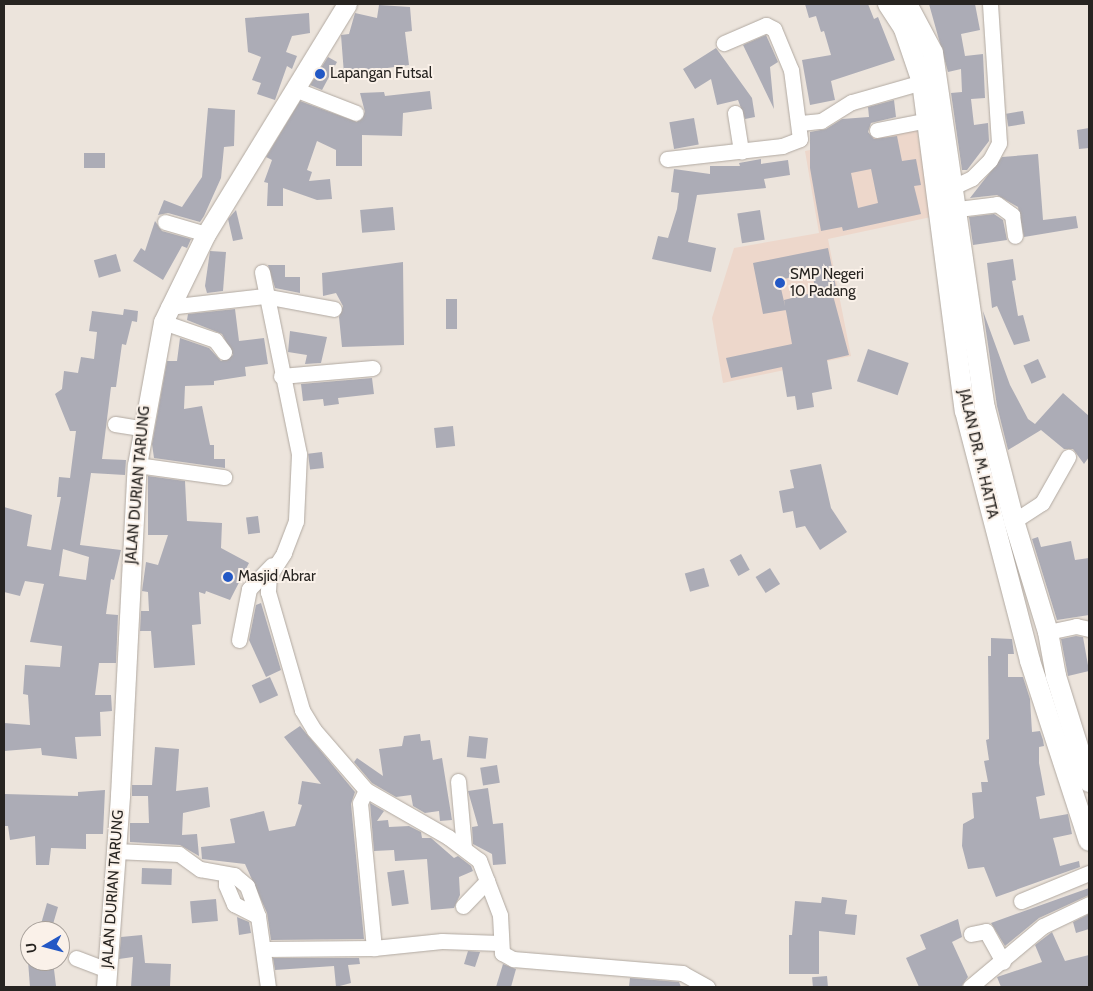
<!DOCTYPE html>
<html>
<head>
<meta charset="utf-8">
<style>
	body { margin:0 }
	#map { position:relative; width:1093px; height:991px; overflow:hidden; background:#ece4dc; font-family:Cabin,sans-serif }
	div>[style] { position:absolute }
	.education>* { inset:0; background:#edd7cb }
	.building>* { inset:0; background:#acacb6; transform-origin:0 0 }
	.roads { filter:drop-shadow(0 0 1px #b1a9a1) drop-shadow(0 0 1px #b1a9a1) }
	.minor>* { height:15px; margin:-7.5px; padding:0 7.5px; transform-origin:7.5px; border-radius:7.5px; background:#fff }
	.tertiary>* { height:19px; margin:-9.5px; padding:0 9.5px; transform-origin:9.5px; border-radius:9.5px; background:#fff }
	.secondary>* { height:20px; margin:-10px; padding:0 10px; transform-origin:10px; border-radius:10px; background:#fff }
	.dots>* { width:14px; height:14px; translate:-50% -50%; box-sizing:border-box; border:2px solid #faf1e9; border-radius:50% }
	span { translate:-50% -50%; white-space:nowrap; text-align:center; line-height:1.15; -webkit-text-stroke:4px #faf1e9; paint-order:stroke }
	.poi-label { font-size:15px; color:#272421 }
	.left { translate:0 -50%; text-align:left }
	.street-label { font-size:15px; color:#272421 }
	.frame { position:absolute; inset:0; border:5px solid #272421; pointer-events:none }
	.north { position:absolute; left:20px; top:921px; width:50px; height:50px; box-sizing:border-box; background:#faf1e9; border:1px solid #a69f99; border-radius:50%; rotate:262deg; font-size:14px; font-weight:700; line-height:20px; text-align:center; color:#272421 }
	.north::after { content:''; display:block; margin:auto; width:18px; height:22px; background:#2358c5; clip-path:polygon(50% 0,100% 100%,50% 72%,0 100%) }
</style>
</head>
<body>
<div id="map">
	<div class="education">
		<div style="clip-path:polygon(917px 129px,931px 217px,828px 239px,851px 356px,723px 383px,712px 318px,734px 248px,819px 233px,805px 151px)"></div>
	</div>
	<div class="building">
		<div style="clip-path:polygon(805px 4px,868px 4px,874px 19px,878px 17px,895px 60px,831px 81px,835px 100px,810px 105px,802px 60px,831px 55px,824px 31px,821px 32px,816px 16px,809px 18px)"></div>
		<div style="clip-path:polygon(929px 4px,975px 4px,980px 30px,961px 34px,965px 56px,983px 54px,985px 98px,971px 99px,974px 125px,988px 123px,989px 141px,967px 170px,962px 170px,951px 93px,962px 92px,961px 69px,948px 72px)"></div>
		<div style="clip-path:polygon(379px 5px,410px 7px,412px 31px,405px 32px,409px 65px,344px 74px,341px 35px,349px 34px,355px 13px,377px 18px)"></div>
		<div style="clip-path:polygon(309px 13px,310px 33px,292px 36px,286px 52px,297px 56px,292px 69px,287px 66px,275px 100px,257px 94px,261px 83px,252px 80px,261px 57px,248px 52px,245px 18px)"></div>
		<div style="clip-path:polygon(766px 35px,778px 62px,770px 67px,774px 109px,743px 45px)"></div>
		<div style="clip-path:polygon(716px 48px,752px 98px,755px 117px,745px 119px,738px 100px,717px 105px,711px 79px,695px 89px,683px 69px)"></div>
		<div style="clip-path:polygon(328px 57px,337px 62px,322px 90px,310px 85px)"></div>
		<div style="clip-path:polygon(430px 91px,432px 109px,403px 113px,402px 136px,362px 135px,362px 166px,336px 166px,336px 150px,317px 141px,307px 170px,312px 172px,309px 181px,330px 179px,332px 199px,317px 200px,283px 188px,283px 206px,267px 206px,268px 183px,264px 182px,272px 160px,266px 157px,300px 101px,357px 122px,365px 112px,360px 93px,384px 92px,385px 96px)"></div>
		<div style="clip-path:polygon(evenodd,894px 100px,896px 117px,871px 123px,868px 132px,874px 139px,897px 136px,902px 161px,916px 159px,921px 185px,914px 186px,921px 214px,843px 231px,842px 227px,821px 231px,810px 168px,810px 132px,826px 129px,842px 119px,869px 117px,868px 107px,894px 100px,871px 169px,878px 203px,858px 208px,851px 173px,871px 169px)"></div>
		<div style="clip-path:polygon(208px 108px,235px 110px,234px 146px,224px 147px,221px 178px,204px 216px,200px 222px,168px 213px,158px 215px,164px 200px,182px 207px,202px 177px)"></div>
		<div style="left:1023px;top:111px;width:13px;height:17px;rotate:81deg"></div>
		<div style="left:694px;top:118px;width:27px;height:25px;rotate:80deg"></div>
		<div style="clip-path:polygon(1089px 128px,1089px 148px,1079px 149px,1077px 130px)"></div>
		<div style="left:84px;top:153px;width:21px;height:15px"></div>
		<div style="clip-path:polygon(1038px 154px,1043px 220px,1076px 216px,1078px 228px,1024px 237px,1018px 207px,997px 195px,970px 198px,1002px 157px)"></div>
		<div style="clip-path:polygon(761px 159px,761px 164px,788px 160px,790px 175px,764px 179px,766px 188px,697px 195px,688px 242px,716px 248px,711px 272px,652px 259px,658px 236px,668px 238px,677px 209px,679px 193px,671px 192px,674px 169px,710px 174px,710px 166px,740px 166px,739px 163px)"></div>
		<div style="left:393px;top:207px;width:23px;height:33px;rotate:85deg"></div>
		<div style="clip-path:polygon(236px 210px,243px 239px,233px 241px,228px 219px)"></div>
		<div style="left:760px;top:210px;width:30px;height:23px;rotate:81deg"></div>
		<div style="clip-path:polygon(994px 214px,1003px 220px,1007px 240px,973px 245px,969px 217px)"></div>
		<div style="clip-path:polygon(155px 221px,162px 231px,191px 239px,187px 248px,182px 246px,163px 280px,133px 261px,141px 248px,145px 251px)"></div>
		<div style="clip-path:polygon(828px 248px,836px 287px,831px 288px,849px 355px,827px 360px,832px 389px,812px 393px,814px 407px,797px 410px,795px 396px,787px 397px,782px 367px,731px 378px,726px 358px,792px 344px,784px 300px,816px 292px,812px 273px,779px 280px,786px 310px,763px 314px,753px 263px)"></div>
		<div style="clip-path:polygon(210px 251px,226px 252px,223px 291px,207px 293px,205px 286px)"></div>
		<div style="left:116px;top:254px;width:18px;height:23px;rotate:74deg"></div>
		<div style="clip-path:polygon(1013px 259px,1016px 280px,1012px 281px,1018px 316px,1023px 315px,1030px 341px,1014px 345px,997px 306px,992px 308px,987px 263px)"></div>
		<div style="clip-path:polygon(403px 262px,404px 345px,342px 347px,339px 317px,343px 306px,336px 293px,323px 296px,322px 273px)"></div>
		<div style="clip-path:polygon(268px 265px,285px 265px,285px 277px,300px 277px,300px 293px,275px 288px)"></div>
		<div style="left:446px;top:299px;width:11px;height:30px"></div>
		<div style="clip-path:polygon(evenodd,124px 309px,138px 311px,137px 322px,132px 321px,126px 345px,122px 344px,116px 387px,111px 387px,102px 459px,126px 460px,125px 475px,91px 473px,80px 545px,121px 550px,114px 580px,111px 579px,106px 614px,118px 615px,116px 663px,99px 663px,95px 695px,111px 695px,112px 711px,100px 712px,101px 736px,75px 737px,77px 759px,42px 755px,41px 748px,4px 751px,4px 723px,30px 725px,28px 695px,23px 694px,25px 665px,60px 667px,62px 646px,30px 642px,44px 584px,25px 581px,20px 596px,4px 592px,4px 507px,32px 515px,27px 546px,51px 550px,61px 497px,57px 497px,59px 477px,70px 478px,76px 431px,70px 431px,55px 394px,62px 389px,64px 371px,78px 373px,81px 357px,94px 359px,97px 332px,89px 331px,92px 311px,123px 315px,124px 309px,63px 549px,89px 557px,86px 580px,59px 576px,63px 549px)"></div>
		<div style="clip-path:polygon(235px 309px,239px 341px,264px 338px,268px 364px,245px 367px,246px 376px,214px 381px,214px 385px,185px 386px,184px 409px,202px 406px,210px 445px,214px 445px,214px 459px,225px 459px,225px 468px,154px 458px,152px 444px,167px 361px,177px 361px,180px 338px,209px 348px,221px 361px,233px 355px,222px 334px,187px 320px,188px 314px)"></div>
		<div style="clip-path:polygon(983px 311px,1010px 385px,1028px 419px,1035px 424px,1063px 393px,1089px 416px,1089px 457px,1084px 464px,1073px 449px,1064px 449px,1041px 430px,1008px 450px,997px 406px)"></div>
		<div style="clip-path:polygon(290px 331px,327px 337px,321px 363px,305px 364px,307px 355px,288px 352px)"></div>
		<div style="left:868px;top:349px;width:43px;height:34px;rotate:19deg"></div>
		<div style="left:1038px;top:359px;width:20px;height:16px;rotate:66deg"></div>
		<div style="clip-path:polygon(372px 378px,374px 394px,338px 398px,339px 404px,324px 406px,323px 399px,303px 401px,301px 384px)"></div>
		<div style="left:453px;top:426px;width:20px;height:19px;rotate:84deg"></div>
		<div style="left:322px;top:452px;width:16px;height:14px;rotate:83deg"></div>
		<div style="clip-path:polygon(821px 464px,831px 508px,847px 532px,820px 550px,805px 526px,796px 528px,793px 511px,783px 513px,779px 491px,794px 488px,790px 470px)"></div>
		<div style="clip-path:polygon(148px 476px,185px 481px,187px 521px,222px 523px,221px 548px,249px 563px,230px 600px,206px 591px,205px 594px,199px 592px,201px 624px,192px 625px,195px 665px,154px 668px,151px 631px,140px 631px,141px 611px,149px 611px,148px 592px,142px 591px,146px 562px,158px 565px,168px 535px,148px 535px)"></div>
		<div style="left:258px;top:516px;width:17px;height:12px;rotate:83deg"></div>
		<div style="clip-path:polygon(1038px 537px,1041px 547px,1071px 541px,1075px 560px,1089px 558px,1089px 615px,1057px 620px,1032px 539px)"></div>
		<div style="left:741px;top:554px;width:18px;height:13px;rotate:61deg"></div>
		<div style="left:704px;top:568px;width:19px;height:20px;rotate:74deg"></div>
		<div style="left:770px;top:568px;width:19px;height:17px;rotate:58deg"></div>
		<div style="clip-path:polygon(261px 603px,281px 670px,266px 677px,249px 640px,256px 605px)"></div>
		<div style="clip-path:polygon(1076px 636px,1083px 637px,1089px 671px,1068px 676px,1061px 639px)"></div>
		<div style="clip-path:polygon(991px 638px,1012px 639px,1014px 654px,1008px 654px,1008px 677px,1023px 677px,1030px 699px,1032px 732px,1040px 731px,1043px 740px,1044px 746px,1039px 747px,1039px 763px,1045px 795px,1036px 797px,1040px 819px,1068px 814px,1072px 834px,1053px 838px,1056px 849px,1060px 866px,1079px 861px,1080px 867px,996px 897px,984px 867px,968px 869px,962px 846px,963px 824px,974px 818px,972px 793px,982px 792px,981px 782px,988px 782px,984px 761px,989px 760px,986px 740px,989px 739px,988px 656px,991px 656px)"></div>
		<div style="left:270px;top:677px;width:20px;height:20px;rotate:66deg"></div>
		<div style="clip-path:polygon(300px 726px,355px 792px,351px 804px,364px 939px,271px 940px,267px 913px,245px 864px,202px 859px,201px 847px,235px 843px,230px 819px,264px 811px,269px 831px,295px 826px,302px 805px,298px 804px,302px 781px,321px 784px,284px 737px)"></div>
		<div style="clip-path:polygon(420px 734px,421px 741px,430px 740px,433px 760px,442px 758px,452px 820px,440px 821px,439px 811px,425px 813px,413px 806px,411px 795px,396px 797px,372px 783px,354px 762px,357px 758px,383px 776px,379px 749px,402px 746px,404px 736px)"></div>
		<div style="left:469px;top:736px;width:19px;height:21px;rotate:6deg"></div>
		<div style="clip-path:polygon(155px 747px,179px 749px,176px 791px,208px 787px,210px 807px,183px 813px,182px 835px,197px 834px,199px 856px,180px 845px,130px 842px,130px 823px,149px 823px,148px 796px,132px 796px,132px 785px,152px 785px)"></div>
		<div style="left:497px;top:765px;width:18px;height:17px;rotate:81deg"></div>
		<div style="clip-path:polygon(488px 788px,493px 824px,503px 823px,506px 864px,493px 865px,492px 854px,473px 844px,472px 827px,478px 826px,468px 791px)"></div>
		<div style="clip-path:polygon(105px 790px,103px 834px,86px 834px,86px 849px,51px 848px,49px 865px,36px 865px,35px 836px,10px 840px,8px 826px,4px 826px,4px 794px,78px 796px,78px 792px)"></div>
		<div style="clip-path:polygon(370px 803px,384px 811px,377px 821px,388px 820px,389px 827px,409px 826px,421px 832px,422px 838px,431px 838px,454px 858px,458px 856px,471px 866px,473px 871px,459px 877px,460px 895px,454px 908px,431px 910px,427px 859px,395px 861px,394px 850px,374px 851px)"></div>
		<div style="left:142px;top:868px;width:30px;height:16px;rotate:2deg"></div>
		<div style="left:404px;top:870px;width:34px;height:17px;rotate:82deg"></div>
		<div style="clip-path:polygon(1089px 888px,1089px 895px,1039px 918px,1005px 946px,991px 923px)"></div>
		<div style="clip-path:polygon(822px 897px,847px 900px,845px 914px,857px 915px,855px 935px,819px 931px,819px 974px,789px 974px,789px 935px,792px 935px,795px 901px,821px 903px)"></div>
		<div style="left:216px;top:899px;width:22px;height:26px;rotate:85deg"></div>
		<div style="clip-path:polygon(47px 903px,58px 907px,51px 931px,39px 931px)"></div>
		<div style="clip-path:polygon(1089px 914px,1089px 929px,1076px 933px,1073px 922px)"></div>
		<div style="clip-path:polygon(237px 917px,249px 922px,251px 933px,239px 935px)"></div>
		<div style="clip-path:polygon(958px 919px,962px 937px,952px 942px,968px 977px,961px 987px,919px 987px,906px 958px,926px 949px,920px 935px)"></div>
		<div style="clip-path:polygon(1052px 932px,1065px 961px,1089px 955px,1089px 987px,1001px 987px,997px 977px,1042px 962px,1035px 945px)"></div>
		<div style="clip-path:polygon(142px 935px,145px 963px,171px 964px,170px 987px,131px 987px,133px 957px,119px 959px,121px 937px)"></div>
		<div style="clip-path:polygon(468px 951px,480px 952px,475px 967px,464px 964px)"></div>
		<div style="clip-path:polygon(273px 958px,359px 958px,360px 964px,348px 965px,351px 983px,336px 987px,334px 966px,275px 970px)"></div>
		<div style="clip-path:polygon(28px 961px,53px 961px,56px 986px,30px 987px)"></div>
		<div style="clip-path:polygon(503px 964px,516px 969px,511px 987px,496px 987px)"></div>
		<div style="left:827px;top:976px;width:11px;height:15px;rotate:85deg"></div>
		<div style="clip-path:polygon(630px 978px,679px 982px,681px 987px,629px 987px)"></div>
	</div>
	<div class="roads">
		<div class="minor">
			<div style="left:297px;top:90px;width:63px;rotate:21.3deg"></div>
			<div style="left:735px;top:113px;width:39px;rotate:81deg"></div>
			<div style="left:801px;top:123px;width:20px;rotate:-6deg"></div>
			<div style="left:821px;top:121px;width:36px;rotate:-32deg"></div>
			<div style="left:852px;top:102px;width:73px;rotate:-15.9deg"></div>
			<div style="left:877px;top:130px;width:52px;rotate:-11.1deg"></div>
			<div style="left:667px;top:159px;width:116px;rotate:-6.4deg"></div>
			<div style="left:782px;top:146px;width:19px;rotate:-21deg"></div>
			<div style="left:800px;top:139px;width:70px;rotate:-97.4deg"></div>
			<div style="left:791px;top:70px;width:44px;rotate:-112.5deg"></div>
			<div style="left:774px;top:29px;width:9px;rotate:-153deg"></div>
			<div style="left:766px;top:25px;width:46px;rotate:156.8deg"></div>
			<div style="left:953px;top:187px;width:21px;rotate:-25deg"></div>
			<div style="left:972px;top:178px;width:25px;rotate:-45deg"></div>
			<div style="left:990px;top:160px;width:19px;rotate:-62deg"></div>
			<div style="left:999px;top:143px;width:139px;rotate:-93.7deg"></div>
			<div style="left:958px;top:209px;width:39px;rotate:-7deg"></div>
			<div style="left:997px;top:204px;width:19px;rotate:36deg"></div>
			<div style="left:1012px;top:215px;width:21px;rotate:82deg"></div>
			<div style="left:165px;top:222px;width:43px;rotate:16.3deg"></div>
			<div style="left:262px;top:272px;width:186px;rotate:78.5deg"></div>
			<div style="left:299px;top:454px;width:67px;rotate:92.6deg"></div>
			<div style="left:296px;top:521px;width:34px;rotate:111deg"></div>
			<div style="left:284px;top:553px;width:27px;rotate:123deg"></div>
			<div style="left:269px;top:576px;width:16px;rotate:94deg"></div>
			<div style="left:268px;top:592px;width:123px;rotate:73.9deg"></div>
			<div style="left:302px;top:710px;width:23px;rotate:59deg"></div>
			<div style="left:314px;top:730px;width:79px;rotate:49.1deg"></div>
			<div style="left:366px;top:790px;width:95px;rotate:29.8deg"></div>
			<div style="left:448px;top:837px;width:39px;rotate:37deg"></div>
			<div style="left:479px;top:860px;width:59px;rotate:69.1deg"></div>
			<div style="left:500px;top:915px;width:38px;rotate:87deg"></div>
			<div style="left:502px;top:953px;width:13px;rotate:29deg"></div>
			<div style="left:513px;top:959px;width:170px;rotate:4.7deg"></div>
			<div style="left:682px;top:973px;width:29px;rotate:29deg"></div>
			<div style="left:168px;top:307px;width:97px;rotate:-6.5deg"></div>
			<div style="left:264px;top:296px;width:71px;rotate:10.5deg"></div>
			<div style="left:163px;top:322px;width:55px;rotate:19.1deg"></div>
			<div style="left:215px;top:340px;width:15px;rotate:53deg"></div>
			<div style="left:281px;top:376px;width:92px;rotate:-5deg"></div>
			<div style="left:115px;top:424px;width:26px;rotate:9deg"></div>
			<div style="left:137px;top:465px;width:88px;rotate:7.9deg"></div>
			<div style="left:1014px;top:521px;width:33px;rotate:-33deg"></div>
			<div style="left:1042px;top:503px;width:53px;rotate:-60.5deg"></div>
			<div style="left:1048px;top:632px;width:29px;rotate:-12deg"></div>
			<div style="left:1076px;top:626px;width:13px;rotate:13deg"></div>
			<div style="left:239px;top:640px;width:52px;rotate:-78.9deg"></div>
			<div style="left:249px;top:589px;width:33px;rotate:-46deg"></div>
			<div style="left:458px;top:781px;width:67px;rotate:84.9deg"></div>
			<div style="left:366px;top:790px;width:14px;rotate:115deg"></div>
			<div style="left:360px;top:803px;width:146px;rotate:84.5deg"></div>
			<div style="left:116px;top:851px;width:63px;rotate:2.7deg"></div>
			<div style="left:179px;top:854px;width:26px;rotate:36deg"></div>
			<div style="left:200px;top:869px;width:35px;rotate:10deg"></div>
			<div style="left:234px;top:875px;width:17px;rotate:40deg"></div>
			<div style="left:247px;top:886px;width:32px;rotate:70deg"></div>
			<div style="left:258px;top:916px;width:72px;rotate:82deg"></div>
			<div style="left:226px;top:874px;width:11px;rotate:90deg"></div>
			<div style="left:226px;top:885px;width:21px;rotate:67deg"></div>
			<div style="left:234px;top:904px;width:27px;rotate:27deg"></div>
			<div style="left:1021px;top:901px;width:74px;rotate:-22.4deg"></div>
			<div style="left:463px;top:906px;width:35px;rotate:-46deg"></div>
			<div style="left:971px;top:934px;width:15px;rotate:-11deg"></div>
			<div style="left:986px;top:931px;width:35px;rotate:61deg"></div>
			<div style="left:264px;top:949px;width:110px;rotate:-0.5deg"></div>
			<div style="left:374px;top:948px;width:68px;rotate:-5.9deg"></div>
			<div style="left:442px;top:941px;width:58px;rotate:2deg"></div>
			<div style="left:76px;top:958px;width:33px;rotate:21deg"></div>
			<div style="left:970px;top:987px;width:95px;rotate:-39.9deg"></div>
			<div style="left:1043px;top:926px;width:51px;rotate:-25.6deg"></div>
		</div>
		<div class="tertiary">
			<div style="left:106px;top:987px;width:193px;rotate:-85.8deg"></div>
			<div style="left:120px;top:795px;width:330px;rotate:-87.1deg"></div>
			<div style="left:137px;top:465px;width:145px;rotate:-79.7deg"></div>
			<div style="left:163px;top:322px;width:98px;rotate:-64deg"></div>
			<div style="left:206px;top:234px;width:270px;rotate:-58.5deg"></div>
		</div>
		<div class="secondary">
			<div style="left:888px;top:4px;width:30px;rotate:57deg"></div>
			<div style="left:904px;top:29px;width:56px;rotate:71.2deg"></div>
			<div style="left:922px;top:82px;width:332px;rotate:82.6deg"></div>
			<div style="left:965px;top:411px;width:258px;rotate:75.4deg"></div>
			<div style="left:1030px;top:661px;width:189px;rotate:71.9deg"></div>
			<div style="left:907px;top:4px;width:55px;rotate:62deg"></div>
			<div style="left:933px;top:53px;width:359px;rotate:81.7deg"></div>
			<div style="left:985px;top:408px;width:117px;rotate:75.6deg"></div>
			<div style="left:1014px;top:521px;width:116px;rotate:73deg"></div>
			<div style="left:1048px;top:632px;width:45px;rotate:79.7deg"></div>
			<div style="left:1056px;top:676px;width:111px;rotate:72.7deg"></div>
		</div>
	</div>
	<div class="dots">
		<div style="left:320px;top:74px;background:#2358c5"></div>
		<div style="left:780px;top:283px;background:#2358c5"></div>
		<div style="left:228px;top:577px;background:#2358c5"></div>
	</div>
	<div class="poi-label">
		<span class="left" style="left:330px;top:74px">Lapangan Futsal</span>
		<span class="left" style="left:790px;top:283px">SMP Negeri<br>10 Padang</span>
		<span class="left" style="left:238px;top:577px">Masjid Abrar</span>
	</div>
	<div class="street-label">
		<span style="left:978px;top:454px;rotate:77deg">JALAN DR. M. HATTA</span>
		<span style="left:138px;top:485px;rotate:-85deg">JALAN DURIAN TARUNG</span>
		<span style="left:113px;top:889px;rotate:-86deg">JALAN DURIAN TARUNG</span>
	</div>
	<div class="frame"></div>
	<div class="north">U</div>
</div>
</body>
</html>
